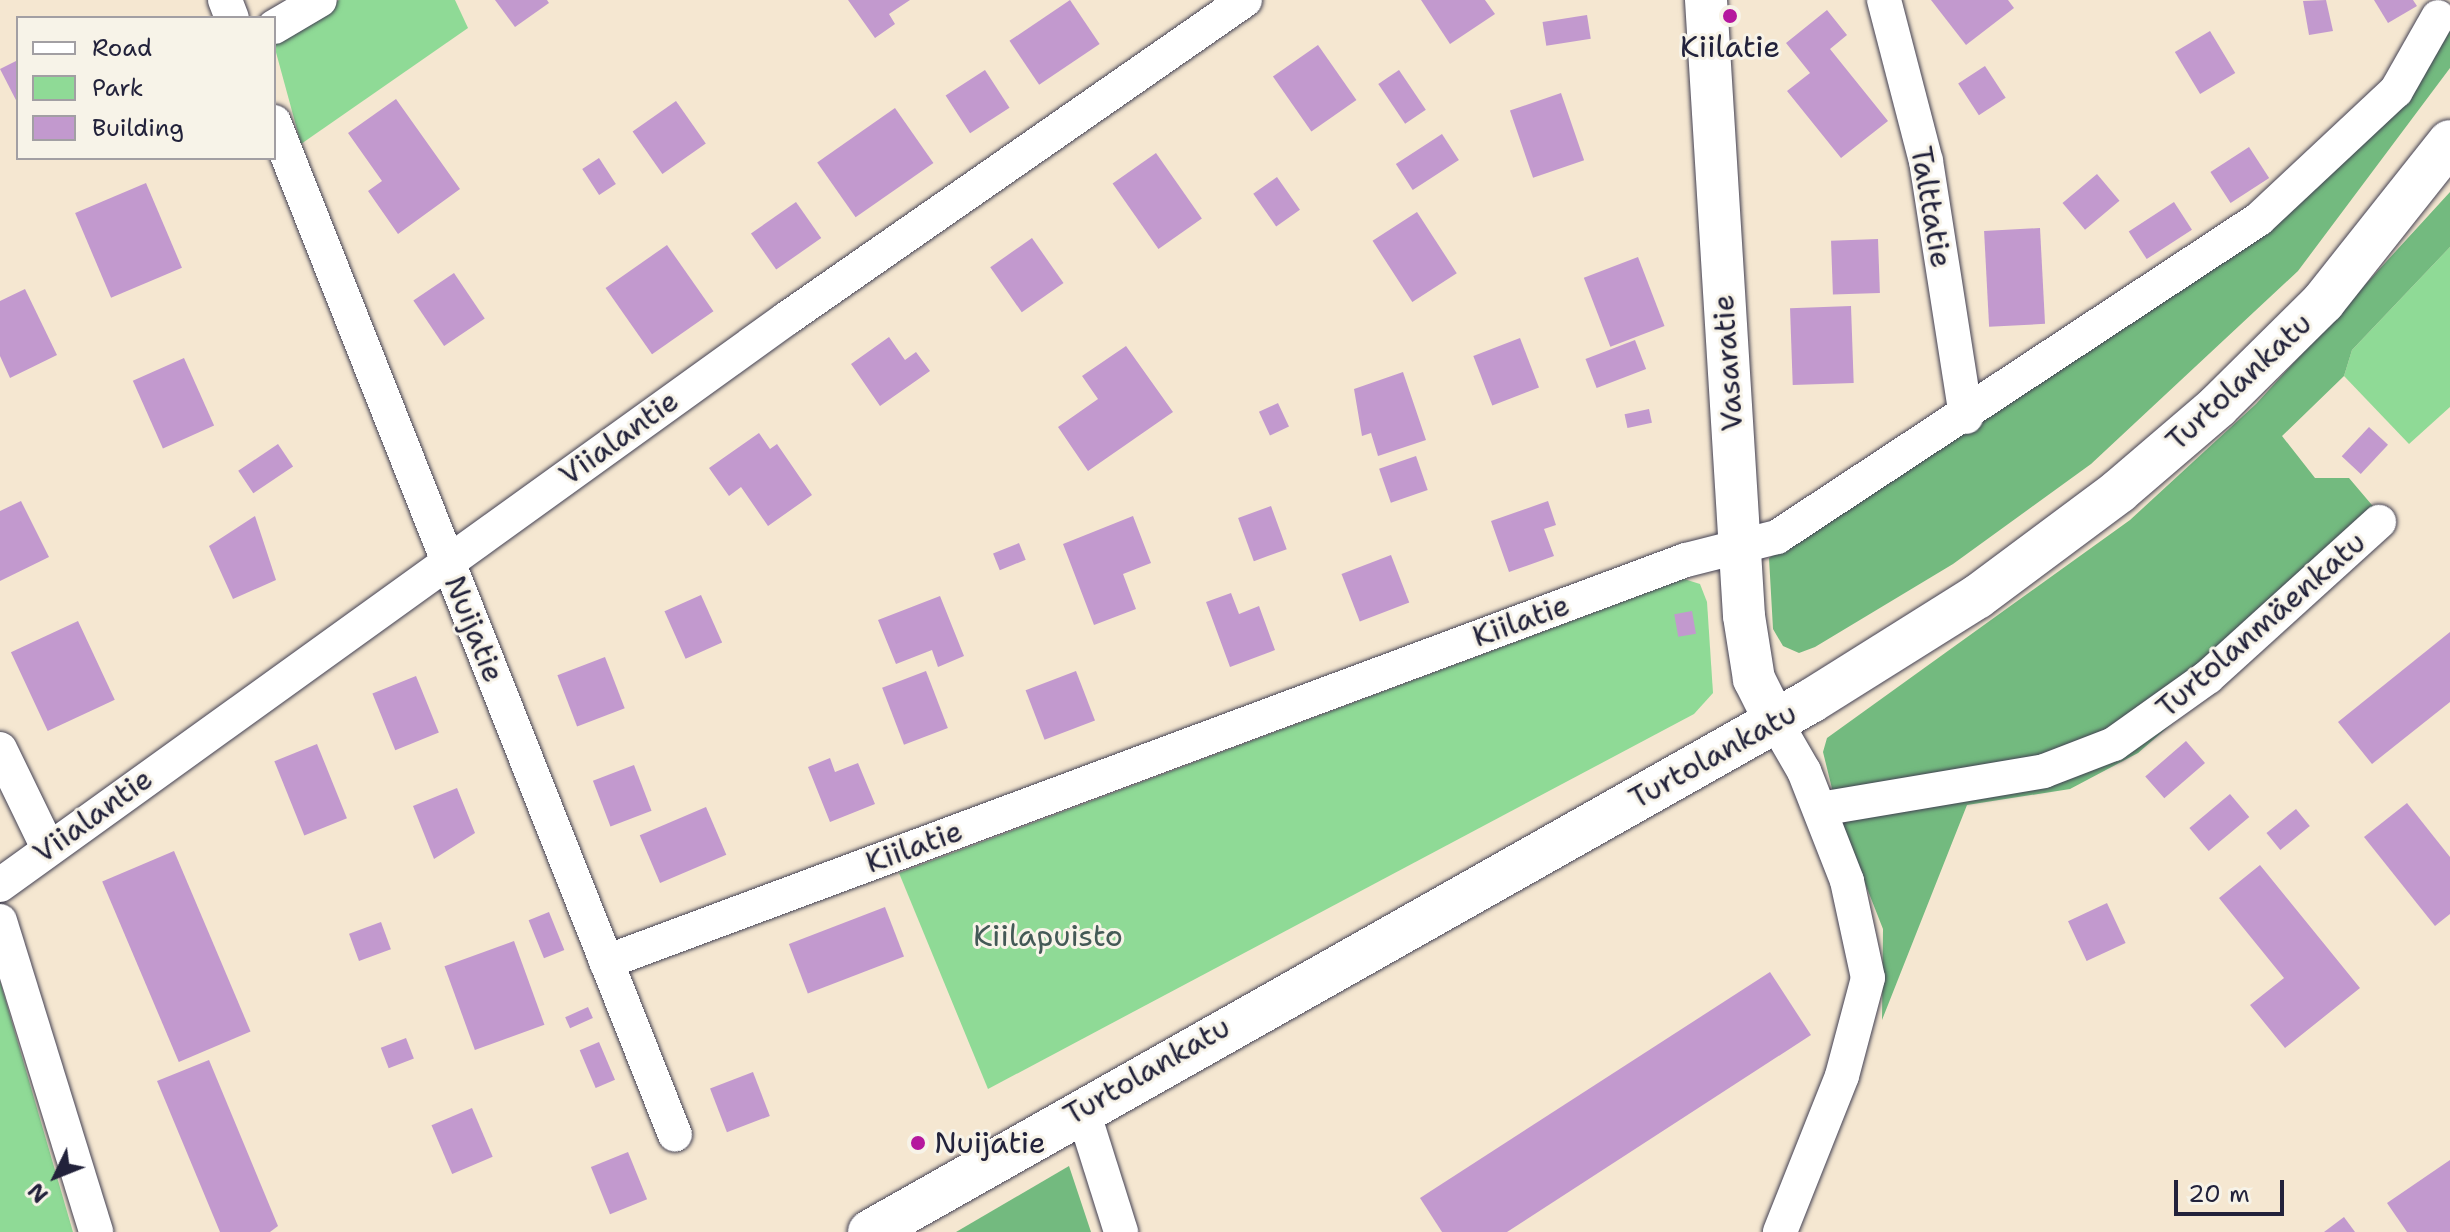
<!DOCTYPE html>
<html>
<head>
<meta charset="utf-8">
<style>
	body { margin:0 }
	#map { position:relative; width:2450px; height:1232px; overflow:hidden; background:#f5e7d1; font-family:"Shantell Sans",sans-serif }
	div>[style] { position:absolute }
	.green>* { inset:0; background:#8fda96 }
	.forest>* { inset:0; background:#73ba7f }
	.building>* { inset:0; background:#c299ce; transform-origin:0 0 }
	.roads { filter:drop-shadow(0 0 2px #424052) drop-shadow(0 0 2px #424052) }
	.minor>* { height:34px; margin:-17px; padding:0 17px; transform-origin:17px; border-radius:17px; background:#fff }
	.tertiary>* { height:42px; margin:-21px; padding:0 21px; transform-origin:21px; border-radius:21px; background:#fff }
	.secondary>* { height:44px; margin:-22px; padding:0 22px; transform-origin:22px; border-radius:22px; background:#fff }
	.dots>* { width:22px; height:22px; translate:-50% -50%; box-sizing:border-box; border:4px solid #f7f3e8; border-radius:50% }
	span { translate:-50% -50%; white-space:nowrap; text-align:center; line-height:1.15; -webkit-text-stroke:6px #f7f3e8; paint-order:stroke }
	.poi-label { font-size:30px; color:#22223b }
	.left { translate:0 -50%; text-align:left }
	.street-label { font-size:30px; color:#22223b }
	.park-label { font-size:30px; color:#435956 }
	.legend { position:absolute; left:16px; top:16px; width:260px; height:144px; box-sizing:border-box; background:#f7f3e8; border:2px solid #a29fa3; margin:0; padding:10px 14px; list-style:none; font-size:24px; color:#22223b }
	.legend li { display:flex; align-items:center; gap:16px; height:40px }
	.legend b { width:40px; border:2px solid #a29fa3 }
	.north { position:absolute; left:16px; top:1136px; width:80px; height:80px; -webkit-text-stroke:6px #f7f3e8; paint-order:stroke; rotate:227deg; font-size:22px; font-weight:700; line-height:32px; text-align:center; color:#22223b }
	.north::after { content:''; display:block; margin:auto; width:28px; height:36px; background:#22223b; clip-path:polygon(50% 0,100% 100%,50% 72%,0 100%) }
	.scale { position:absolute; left:2174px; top:1180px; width:110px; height:36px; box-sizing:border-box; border:4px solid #22223b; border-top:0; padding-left:10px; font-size:24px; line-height:28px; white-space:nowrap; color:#22223b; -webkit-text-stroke:6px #f7f3e8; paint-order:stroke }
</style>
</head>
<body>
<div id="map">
	<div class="green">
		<div style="clip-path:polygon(339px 0,455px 0,468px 28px,301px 144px,274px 45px)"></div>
		<div style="clip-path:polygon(2450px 247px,2450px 407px,2409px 444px,2344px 376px,2352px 350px)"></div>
		<div style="clip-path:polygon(1684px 579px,1700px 584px,1707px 602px,1713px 693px,1694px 714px,988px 1089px,899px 873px)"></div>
		<div style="clip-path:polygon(0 981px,73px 1232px,0 1232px)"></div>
	</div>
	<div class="forest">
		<div style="clip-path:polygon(2450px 23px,2450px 68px,2298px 271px,2091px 464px,1953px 564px,1815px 647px,1799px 653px,1783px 646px,1773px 629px,1769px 558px,2265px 229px)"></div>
		<div style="clip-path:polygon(2450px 192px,2450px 247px,2352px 350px,2344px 376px,2282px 436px,2315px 478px,2349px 478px,2394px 531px,2138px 753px,2070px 789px,1967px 805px,1882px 1020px,1883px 929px,1839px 817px,1823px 752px,1827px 738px,2130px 520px,2256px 404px)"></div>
		<div style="clip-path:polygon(1069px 1166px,1091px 1232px,956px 1232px)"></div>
	</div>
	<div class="building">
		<div style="clip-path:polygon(495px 0,547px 0,549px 3px,515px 27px)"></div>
		<div style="clip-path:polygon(848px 0,910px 0,889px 14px,895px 24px,875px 38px)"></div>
		<div style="left:1070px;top:0;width:53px;height:73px;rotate:56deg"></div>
		<div style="clip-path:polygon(1421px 0,1485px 0,1495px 14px,1450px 44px)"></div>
		<div style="clip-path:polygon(1931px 0,2008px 0,2014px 8px,1966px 45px)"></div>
		<div style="clip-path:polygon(2326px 0,2333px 31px,2309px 35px,2303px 1px)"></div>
		<div style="clip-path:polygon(2374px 0,2413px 0,2417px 6px,2388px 23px)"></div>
		<div style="clip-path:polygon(1827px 10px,1847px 35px,1830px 49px,1888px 121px,1841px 158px,1787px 91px,1810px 73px,1786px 43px)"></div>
		<div style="left:1587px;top:15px;width:24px;height:45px;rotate:81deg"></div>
		<div style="left:2210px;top:31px;width:49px;height:41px;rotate:59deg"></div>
		<div style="left:1318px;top:45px;width:67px;height:55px;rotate:55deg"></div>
		<div style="clip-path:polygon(18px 60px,18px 104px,0 69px)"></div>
		<div style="left:1985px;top:66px;width:38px;height:32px;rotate:57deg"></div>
		<div style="left:985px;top:70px;width:45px;height:47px;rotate:57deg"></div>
		<div style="left:1399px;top:70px;width:48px;height:25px;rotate:56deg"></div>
		<div style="left:1561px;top:93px;width:71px;height:54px;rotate:71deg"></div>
		<div style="clip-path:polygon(396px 99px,460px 189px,398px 234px,368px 191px,382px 181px,348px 133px)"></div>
		<div style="left:676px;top:101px;width:52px;height:53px;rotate:55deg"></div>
		<div style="left:895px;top:108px;width:67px;height:95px;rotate:55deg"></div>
		<div style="left:1442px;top:134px;width:31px;height:55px;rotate:57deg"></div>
		<div style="left:2249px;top:147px;width:37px;height:46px;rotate:57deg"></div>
		<div style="left:1156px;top:153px;width:80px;height:53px;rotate:55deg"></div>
		<div style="left:599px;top:158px;width:31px;height:20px;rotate:57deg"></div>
		<div style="left:2097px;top:174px;width:35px;height:45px;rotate:50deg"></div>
		<div style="left:1277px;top:177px;width:40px;height:29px;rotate:55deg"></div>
		<div style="left:146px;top:183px;width:92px;height:77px;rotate:67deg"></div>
		<div style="left:796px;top:202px;width:44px;height:55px;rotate:55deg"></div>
		<div style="left:2174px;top:202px;width:33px;height:54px;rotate:57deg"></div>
		<div style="left:1417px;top:212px;width:73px;height:53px;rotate:57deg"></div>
		<div style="left:2040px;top:228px;width:96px;height:56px;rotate:87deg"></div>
		<div style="left:1032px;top:238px;width:55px;height:51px;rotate:55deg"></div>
		<div style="left:1878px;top:239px;width:54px;height:47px;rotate:88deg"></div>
		<div style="left:667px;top:245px;width:81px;height:75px;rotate:55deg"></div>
		<div style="left:1638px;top:257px;width:74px;height:58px;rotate:69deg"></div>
		<div style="left:454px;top:273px;width:55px;height:49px;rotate:56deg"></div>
		<div style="clip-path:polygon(25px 289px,57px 355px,10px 378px,0 356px,0 301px)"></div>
		<div style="left:1851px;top:306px;width:77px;height:61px;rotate:88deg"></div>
		<div style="clip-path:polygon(889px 337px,905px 360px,916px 352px,930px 371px,880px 406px,851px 364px)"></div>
		<div style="left:1520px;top:338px;width:53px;height:50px;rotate:69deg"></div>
		<div style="left:1635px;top:340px;width:31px;height:53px;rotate:69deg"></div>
		<div style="clip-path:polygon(1126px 346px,1173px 412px,1088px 471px,1058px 427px,1098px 399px,1082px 376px)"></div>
		<div style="left:184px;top:358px;width:74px;height:56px;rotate:66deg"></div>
		<div style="clip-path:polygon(1403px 372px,1426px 440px,1378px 456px,1371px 433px,1362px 436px,1354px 389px)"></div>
		<div style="left:1278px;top:403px;width:26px;height:21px;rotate:65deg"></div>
		<div style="left:1649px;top:409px;width:14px;height:25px;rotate:78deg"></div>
		<div style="left:2369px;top:427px;width:26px;height:40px;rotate:43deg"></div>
		<div style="clip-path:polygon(759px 433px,770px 449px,777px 444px,812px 495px,768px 526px,741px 487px,729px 496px,709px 468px)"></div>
		<div style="left:278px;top:444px;width:27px;height:48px;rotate:56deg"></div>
		<div style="left:1416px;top:456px;width:36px;height:39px;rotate:71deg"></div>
		<div style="clip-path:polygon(21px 501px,49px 557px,0 581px,0 511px)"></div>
		<div style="clip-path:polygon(1548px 501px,1556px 525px,1544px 529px,1554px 556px,1509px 572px,1491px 521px)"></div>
		<div style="left:1271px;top:506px;width:46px;height:35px;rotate:70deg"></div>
		<div style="clip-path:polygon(255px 516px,276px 580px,233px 599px,209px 546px)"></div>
		<div style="clip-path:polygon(1133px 516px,1151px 563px,1123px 574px,1136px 609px,1094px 625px,1063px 544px)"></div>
		<div style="left:1019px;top:543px;width:18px;height:28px;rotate:68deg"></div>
		<div style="left:1391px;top:555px;width:51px;height:53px;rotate:69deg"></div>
		<div style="clip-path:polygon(1231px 593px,1239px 614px,1259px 606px,1275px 650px,1230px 667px,1206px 602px)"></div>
		<div style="left:701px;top:595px;width:52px;height:40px;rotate:66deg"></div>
		<div style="clip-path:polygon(940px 596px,964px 656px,938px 667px,932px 650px,896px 664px,878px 620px)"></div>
		<div style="left:1692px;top:611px;width:23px;height:18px;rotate:80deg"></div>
		<div style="left:78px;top:621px;width:87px;height:74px;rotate:65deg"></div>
		<div style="clip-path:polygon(2450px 632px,2450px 702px,2372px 764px,2338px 722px)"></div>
		<div style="left:605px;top:657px;width:55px;height:51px;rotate:69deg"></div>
		<div style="left:926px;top:671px;width:61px;height:47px;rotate:69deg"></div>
		<div style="left:1076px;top:671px;width:53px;height:54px;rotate:69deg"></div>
		<div style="left:416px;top:676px;width:61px;height:47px;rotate:68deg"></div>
		<div style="left:2186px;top:741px;width:29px;height:54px;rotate:49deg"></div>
		<div style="left:317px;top:744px;width:80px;height:46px;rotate:68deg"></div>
		<div style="clip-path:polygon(830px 758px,835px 772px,858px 763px,875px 804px,830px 822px,808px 767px)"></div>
		<div style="left:634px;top:765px;width:49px;height:44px;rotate:69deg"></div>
		<div style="clip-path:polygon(457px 788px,475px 833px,434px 859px,413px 806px)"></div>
		<div style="left:2230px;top:794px;width:30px;height:53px;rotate:50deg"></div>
		<div style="clip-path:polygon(2407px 803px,2450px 857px,2450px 914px,2435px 926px,2364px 837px)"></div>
		<div style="left:706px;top:807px;width:52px;height:72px;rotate:67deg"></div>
		<div style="left:2296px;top:809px;width:22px;height:38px;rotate:51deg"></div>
		<div style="left:174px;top:851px;width:196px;height:78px;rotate:67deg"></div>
		<div style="clip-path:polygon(2260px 865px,2360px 988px,2285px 1048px,2250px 1005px,2284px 978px,2219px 898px)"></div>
		<div style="left:2107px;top:903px;width:44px;height:43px;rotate:65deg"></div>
		<div style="left:885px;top:907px;width:53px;height:103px;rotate:69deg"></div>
		<div style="left:549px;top:912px;width:41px;height:22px;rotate:68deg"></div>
		<div style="left:381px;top:922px;width:29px;height:34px;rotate:70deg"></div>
		<div style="left:514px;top:941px;width:89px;height:74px;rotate:70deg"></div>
		<div style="clip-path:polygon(1770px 972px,1811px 1035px,1507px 1232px,1442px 1232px,1420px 1198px)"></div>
		<div style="left:588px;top:1007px;width:12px;height:25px;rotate:66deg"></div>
		<div style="left:406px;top:1038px;width:22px;height:27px;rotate:69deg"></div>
		<div style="left:599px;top:1042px;width:41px;height:21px;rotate:67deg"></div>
		<div style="clip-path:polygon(209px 1060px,278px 1226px,270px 1232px,220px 1232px,157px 1081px)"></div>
		<div style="left:753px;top:1072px;width:47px;height:46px;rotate:69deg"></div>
		<div style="left:472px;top:1108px;width:53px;height:44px;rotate:67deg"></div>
		<div style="left:628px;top:1152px;width:51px;height:40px;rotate:68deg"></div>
		<div style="clip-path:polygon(2450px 1160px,2450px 1232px,2407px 1232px,2387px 1203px)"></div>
		<div style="clip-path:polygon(2344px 1217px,2355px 1232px,2324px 1232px)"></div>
	</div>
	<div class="roads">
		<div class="minor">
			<div style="left:225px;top:0;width:19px;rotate:69deg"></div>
			<div style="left:1884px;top:0;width:166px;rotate:75.4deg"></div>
			<div style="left:1926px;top:161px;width:259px;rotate:81.1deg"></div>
			<div style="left:274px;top:27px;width:53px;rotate:-30.4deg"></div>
			<div style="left:274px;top:122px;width:1089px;rotate:68.4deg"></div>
			<div style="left:1775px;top:721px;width:58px;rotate:59.9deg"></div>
			<div style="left:1804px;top:771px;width:118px;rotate:68.6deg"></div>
			<div style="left:1847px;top:881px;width:99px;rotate:77.8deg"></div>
			<div style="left:1868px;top:978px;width:101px;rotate:104.9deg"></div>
			<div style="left:1842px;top:1076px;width:168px;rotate:111.7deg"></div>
			<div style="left:0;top:749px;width:110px;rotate:64.1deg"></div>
			<div style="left:1820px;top:809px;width:227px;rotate:-9.6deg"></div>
			<div style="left:2044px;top:771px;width:75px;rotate:-21.1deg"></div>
			<div style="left:2114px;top:744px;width:115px;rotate:-35.5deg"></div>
			<div style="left:2208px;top:677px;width:231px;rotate:-42.2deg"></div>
			<div style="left:0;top:885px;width:969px;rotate:-35.76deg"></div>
			<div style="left:786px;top:319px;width:559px;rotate:-34.8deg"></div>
			<div style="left:0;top:921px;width:325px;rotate:72.8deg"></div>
			<div style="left:606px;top:962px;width:1152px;rotate:-20.42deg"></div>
			<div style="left:1686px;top:560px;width:94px;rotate:-14.2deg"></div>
			<div style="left:1777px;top:537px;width:577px;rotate:-33.41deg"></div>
			<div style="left:2259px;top:219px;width:187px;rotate:-43.1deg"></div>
			<div style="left:2396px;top:91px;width:85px;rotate:-60.4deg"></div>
			<div style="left:1082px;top:1108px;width:130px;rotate:72.5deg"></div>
		</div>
		<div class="tertiary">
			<div style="left:1706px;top:0;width:617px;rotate:86.47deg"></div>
			<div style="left:1744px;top:616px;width:64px;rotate:81deg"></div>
			<div style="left:1754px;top:679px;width:47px;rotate:63.4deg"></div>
		</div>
		<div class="secondary">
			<div style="left:870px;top:1232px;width:1080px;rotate:-29.44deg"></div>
			<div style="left:1811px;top:701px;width:196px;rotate:-32.1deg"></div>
			<div style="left:1977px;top:597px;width:177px;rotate:-36.7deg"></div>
			<div style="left:2119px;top:491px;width:130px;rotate:-40.6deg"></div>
			<div style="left:2218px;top:406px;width:148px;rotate:-44.7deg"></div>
			<div style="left:2323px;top:302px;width:204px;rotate:-51.6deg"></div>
		</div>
	</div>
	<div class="dots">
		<div style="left:1730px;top:16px;background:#b5179e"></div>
		<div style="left:918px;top:1143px;background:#b5179e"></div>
	</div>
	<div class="poi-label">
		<span style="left:1730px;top:47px">Kiilatie</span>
		<span class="left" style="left:934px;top:1143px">Nuijatie</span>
	</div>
	<div class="street-label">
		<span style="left:1931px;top:207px;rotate:80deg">Talttatie</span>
		<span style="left:1728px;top:363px;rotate:-94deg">Vasaratie</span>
		<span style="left:2239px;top:382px;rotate:-43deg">Turtolankatu</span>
		<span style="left:619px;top:438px;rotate:-36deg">Viialantie</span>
		<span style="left:1521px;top:621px;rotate:-20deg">Kiilatie</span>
		<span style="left:2261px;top:625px;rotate:-41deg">Turtolanmäenkatu</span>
		<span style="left:474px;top:629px;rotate:68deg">Nuijatie</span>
		<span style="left:1713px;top:756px;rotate:-29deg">Turtolankatu</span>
		<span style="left:93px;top:816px;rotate:-36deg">Viialantie</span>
		<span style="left:914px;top:847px;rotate:-20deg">Kiilatie</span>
		<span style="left:1147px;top:1071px;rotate:-30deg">Turtolankatu</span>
	</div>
	<div class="park-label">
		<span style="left:1048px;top:936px">Kiilapuisto</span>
	</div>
	<ul class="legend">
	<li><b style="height:10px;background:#fff"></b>Road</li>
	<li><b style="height:22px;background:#8fda96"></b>Park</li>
	<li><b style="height:22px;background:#c299ce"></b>Building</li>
	</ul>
	<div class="north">N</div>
	<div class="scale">20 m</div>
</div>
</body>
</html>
